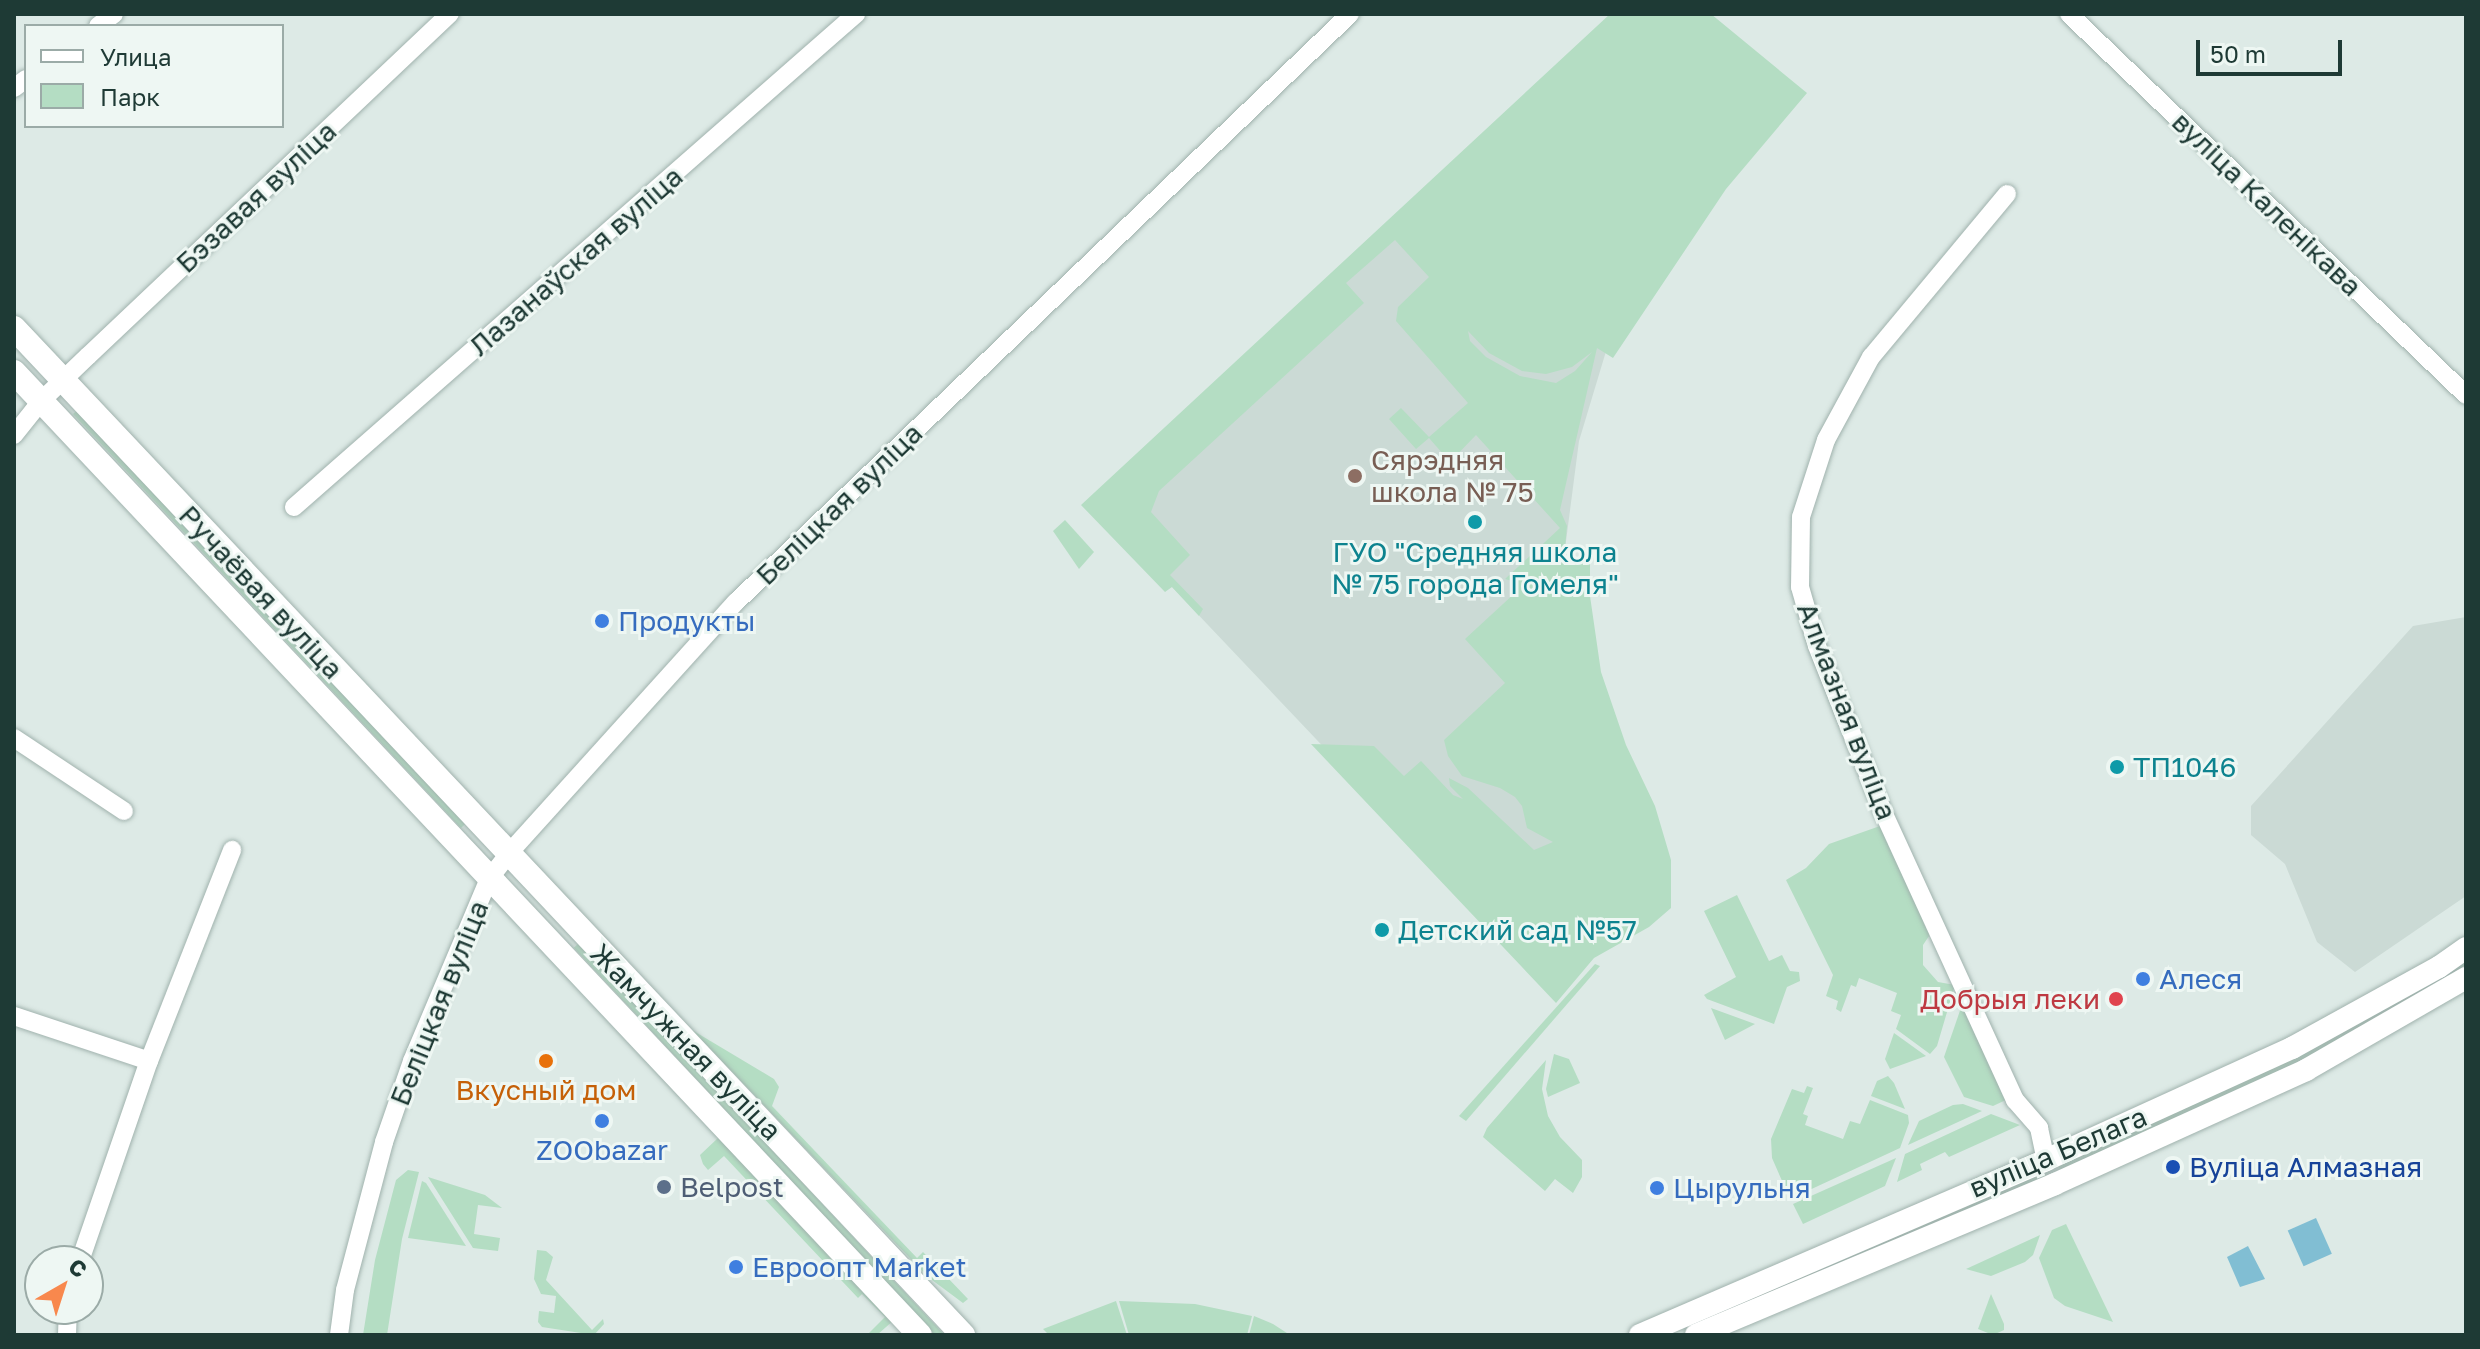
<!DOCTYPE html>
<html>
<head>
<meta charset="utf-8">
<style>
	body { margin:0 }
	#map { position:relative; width:2480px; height:1349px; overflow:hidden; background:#ddeae6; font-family:"Golos Text",sans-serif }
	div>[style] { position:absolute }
	.built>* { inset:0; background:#cbdad5 }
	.green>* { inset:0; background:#b4ddc3; transform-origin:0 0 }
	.water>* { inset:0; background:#81bed3; transform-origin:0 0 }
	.roads { filter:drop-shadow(0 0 2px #a0b2ad) drop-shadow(0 0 2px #a0b2ad) }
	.minor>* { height:18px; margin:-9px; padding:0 9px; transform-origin:9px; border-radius:9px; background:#fff }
	.tertiary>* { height:22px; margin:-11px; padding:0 11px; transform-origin:11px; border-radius:11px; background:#fff }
	.secondary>* { height:24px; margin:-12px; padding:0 12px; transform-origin:12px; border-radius:12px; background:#fff }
	.dots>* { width:22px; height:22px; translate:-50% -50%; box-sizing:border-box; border:4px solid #eef7f3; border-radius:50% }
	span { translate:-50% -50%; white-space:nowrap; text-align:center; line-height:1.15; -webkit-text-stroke:6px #eef7f3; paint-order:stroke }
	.street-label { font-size:28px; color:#1e3a35 }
	.education-label { font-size:28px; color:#785e54 }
	.left { translate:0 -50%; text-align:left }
	.culture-label { font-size:28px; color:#0d838f }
	.shop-label { font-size:28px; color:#366cbe }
	.health-label { font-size:28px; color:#be3a42 }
	.right { translate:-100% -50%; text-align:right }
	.food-label { font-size:28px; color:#c56008 }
	.transit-label { font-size:28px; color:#164399 }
	.service-label { font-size:28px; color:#4e5e75 }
	.frame { position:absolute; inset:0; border:16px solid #1e3a35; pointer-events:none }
	.legend { position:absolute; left:24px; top:24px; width:260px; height:104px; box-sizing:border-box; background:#eef7f3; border:2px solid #9baba7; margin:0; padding:10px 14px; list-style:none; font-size:24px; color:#1e3a35 }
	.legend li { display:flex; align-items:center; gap:16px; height:40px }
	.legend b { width:40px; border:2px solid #9baba7 }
	.north { position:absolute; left:24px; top:1245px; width:80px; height:80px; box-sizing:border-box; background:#eef7f3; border:2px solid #9baba7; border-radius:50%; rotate:39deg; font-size:22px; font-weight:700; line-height:32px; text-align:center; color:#1e3a35 }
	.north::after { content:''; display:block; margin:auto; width:28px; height:36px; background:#f8884d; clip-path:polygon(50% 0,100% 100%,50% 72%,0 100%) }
	.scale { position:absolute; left:2196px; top:40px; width:146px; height:36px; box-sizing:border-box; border:4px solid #1e3a35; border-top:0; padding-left:10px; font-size:24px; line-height:28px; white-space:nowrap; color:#1e3a35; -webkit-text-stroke:6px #eef7f3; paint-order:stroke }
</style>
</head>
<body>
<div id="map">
	<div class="built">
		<div style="clip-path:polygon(1629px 14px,1787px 99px,1607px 348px,1579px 441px,1565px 549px,1584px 674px,1551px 987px,1099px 510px)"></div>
		<div style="clip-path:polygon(2466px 617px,2466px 896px,2355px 972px,2317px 942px,2285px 864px,2251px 835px,2251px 806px,2413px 626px)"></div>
	</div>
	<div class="green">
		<div style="clip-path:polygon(evenodd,1610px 14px,1711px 14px,1807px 93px,1726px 189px,1613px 358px,1597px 348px,1560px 510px,1567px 526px,1565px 548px,1557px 564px,1590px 559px,1590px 596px,1601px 672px,1626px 745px,1655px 806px,1671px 860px,1671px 908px,1649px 927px,1594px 958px,1556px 1003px,1311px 744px,1374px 746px,1404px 776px,1421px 761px,1453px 795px,1463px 799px,1450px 786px,1449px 778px,1468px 788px,1534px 850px,1553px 842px,1527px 828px,1522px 806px,1515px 797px,1500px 788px,1462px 776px,1448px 756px,1444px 740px,1505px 683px,1465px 639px,1516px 592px,1512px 586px,1521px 577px,1512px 581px,1505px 579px,1560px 528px,1476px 435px,1450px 462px,1429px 438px,1416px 449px,1389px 419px,1401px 408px,1429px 437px,1468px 403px,1396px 321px,1398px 307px,1429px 277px,1395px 240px,1346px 283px,1364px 303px,1159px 491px,1151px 512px,1190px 555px,1170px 575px,1203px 609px,1199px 616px,1172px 587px,1165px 592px,1081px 505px,1610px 14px,1468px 331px,1489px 353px,1522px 371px,1546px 374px,1572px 367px,1592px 352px,1575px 371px,1556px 383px,1520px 376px,1486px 357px,1470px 341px,1468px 331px)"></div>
		<div style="clip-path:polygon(79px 409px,468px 821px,461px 828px,73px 414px)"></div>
		<div style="clip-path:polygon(1065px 520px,1094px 552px,1079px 569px,1053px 531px)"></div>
		<div style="clip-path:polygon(1880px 826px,1931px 933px,1923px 945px,1923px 965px,1938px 982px,1955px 985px,1937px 1046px,1930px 1054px,1896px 1029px,1901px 1015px,1891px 1011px,1897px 993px,1859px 978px,1856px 987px,1851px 985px,1841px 1012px,1836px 1009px,1838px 1001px,1826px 996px,1833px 975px,1786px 880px,1806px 868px,1829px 844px)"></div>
		<div style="clip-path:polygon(1737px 895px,1769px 961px,1782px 955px,1790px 971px,1799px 972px,1800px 981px,1787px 987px,1774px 1024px,1707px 999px,1704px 995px,1736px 977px,1704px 911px)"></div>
		<div style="left:579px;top:943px;width:540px;height:7px;rotate:47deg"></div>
		<div style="clip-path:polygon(2466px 962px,2466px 973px,2388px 1019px,2062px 1174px,2058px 1165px,2312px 1049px)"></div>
		<div style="clip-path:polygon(1595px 964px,1600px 966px,1466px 1121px,1459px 1116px)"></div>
		<div style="clip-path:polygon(1963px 1002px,2008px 1099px,1993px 1106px,1964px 1097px,1944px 1057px)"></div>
		<div style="clip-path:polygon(1711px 1008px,1755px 1024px,1725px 1040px)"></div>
		<div style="clip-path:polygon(692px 1030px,774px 1079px,779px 1087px,772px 1106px,917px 1258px,923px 1252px,968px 1299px,963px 1303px,928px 1277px)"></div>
		<div style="clip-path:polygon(1894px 1033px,1926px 1056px,1890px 1069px,1885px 1059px)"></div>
		<div style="clip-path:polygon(1554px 1054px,1569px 1059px,1580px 1083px,1548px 1097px,1546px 1089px)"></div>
		<div style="clip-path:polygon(1546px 1060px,1542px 1089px,1548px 1116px,1560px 1137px,1582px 1160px,1582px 1177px,1573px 1193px,1555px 1179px,1545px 1191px,1483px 1137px,1487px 1128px)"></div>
		<div style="clip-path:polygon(1888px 1076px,1894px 1083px,1905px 1109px,1871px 1096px,1877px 1081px)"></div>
		<div style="clip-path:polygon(1807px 1086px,1813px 1088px,1803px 1114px,1808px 1116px,1805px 1125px,1843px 1139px,1850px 1121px,1860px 1124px,1870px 1100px,1908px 1115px,1909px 1123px,1900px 1148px,1790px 1199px,1772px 1158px,1771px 1139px,1792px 1089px,1804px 1093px)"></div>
		<div style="clip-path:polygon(1963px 1104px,1982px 1111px,1908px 1145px,1919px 1121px,1953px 1105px)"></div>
		<div style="clip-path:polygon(1991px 1114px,2020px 1125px,1949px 1157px,1945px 1152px,1920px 1164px,1922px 1170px,1897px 1182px,1905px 1154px)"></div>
		<div style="clip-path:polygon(718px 1138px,894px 1320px,877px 1335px,867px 1335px,885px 1317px,862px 1294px,858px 1298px,724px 1156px,708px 1170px,703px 1164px,700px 1155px)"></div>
		<div style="clip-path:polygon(1896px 1158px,1885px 1186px,1803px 1224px,1793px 1204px)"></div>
		<div style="clip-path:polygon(408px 1170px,419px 1172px,402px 1239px,387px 1335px,363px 1335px,375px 1260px,396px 1180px)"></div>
		<div style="clip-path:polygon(2037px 1175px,2040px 1181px,1802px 1286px,1798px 1277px)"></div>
		<div style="clip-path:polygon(428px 1177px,485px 1195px,502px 1208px,478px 1205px,474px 1234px,500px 1238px,498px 1251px,473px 1248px)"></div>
		<div style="clip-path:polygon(422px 1181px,426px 1183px,466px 1246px,408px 1238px)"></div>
		<div style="clip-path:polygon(2066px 1224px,2113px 1322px,2065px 1306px,2054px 1298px,2039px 1258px,2052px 1230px)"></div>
		<div style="clip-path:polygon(2040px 1235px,2033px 1255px,2025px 1262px,1991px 1276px,1966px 1269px)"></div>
		<div style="clip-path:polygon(537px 1250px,546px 1251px,553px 1257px,546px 1280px,592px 1330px,603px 1319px,604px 1324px,594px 1335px,542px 1327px,538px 1322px,539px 1311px,554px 1313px,556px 1296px,541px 1294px,534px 1279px)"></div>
		<div style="clip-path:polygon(1991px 1294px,2004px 1324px,2004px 1330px,1993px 1335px,1978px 1329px)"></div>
		<div style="clip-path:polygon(1116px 1301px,1127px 1335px,1049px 1335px,1043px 1329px)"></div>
		<div style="clip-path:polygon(1119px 1301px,1195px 1304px,1252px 1316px,1247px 1335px,1129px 1335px)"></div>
		<div style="clip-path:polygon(1254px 1316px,1273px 1324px,1290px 1335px,1249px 1335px)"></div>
	</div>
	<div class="water">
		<div style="left:2316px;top:1218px;width:39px;height:31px;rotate:66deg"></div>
		<div style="clip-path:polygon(2248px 1246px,2265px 1279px,2240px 1287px,2227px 1257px)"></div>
	</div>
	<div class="roads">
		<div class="minor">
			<div style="left:2069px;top:14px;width:550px;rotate:43.82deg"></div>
			<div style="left:98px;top:26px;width:20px;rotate:-37deg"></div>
			<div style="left:14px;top:88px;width:15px;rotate:-37deg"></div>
			<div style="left:2007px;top:194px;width:212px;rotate:129.8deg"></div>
			<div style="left:1871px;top:357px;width:94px;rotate:118.5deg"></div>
			<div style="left:1826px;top:440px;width:81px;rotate:108deg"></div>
			<div style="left:1801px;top:517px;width:70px;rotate:90.8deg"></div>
			<div style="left:1800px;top:587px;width:61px;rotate:73.9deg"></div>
			<div style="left:1817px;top:646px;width:181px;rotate:68.3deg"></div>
			<div style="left:1884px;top:814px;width:315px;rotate:65.4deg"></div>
			<div style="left:2015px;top:1100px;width:37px;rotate:49deg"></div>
			<div style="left:2039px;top:1128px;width:33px;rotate:78deg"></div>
			<div style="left:14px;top:435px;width:43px;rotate:-51.5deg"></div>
			<div style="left:41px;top:401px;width:65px;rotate:-43.8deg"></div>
			<div style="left:88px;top:356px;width:498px;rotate:-43.4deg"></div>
			<div style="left:294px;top:507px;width:748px;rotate:-41.26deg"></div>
			<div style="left:14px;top:738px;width:132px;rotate:33.6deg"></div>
			<div style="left:14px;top:1016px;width:142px;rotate:18.4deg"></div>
			<div style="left:80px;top:1261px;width:212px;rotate:-71deg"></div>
			<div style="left:149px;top:1061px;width:227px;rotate:-68.5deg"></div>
			<div style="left:67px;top:1335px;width:26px;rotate:-88deg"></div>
			<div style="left:339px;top:1335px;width:45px;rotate:-82.4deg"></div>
			<div style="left:345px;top:1290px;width:153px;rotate:-75.2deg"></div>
			<div style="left:384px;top:1142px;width:86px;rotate:-70.9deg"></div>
			<div style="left:412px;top:1061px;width:198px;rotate:-67.1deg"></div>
			<div style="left:489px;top:879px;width:33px;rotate:-52deg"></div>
			<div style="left:509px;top:853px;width:338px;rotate:-47.9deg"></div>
			<div style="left:736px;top:602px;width:850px;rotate:-43.76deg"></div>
		</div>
		<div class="tertiary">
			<div style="left:1640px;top:1335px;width:442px;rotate:-23.3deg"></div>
			<div style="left:2046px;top:1160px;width:270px;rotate:-24.5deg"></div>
			<div style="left:2292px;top:1048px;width:168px;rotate:-28.9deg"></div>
			<div style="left:2439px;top:967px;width:33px;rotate:-35deg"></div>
			<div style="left:1696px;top:1335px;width:389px;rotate:-22.8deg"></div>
			<div style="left:2055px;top:1184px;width:276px;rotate:-24.4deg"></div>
			<div style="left:2306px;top:1070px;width:185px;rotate:-29.9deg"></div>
		</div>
		<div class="secondary">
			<div style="left:14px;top:328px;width:1384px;rotate:46.7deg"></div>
			<div style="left:14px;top:372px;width:1322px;rotate:46.75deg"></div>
		</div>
	</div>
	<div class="dots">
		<div style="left:1355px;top:476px;background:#8d6e63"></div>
		<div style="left:1475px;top:522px;background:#0f9aa8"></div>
		<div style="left:602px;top:621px;background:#3f7fe0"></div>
		<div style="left:2117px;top:767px;background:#0f9aa8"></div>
		<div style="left:1382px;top:930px;background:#0f9aa8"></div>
		<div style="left:2143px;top:979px;background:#3f7fe0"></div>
		<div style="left:2116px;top:999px;background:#e0444e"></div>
		<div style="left:546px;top:1061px;background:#e8710a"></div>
		<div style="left:602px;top:1121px;background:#3f7fe0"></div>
		<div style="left:2173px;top:1167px;background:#1a4fb4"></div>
		<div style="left:664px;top:1187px;background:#5c6f8a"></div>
		<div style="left:1657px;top:1188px;background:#3f7fe0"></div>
		<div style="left:736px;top:1267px;background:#3f7fe0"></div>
	</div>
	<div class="street-label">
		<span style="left:256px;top:197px;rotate:-43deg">Бэзавая вуліца</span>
		<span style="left:2267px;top:204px;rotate:44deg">вуліца Каленікава</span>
		<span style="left:576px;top:261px;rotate:-41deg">Лазанаўская вуліца</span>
		<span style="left:839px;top:504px;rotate:-44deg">Беліцкая вуліца</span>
		<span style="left:261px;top:592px;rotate:47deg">Ручаёвая вуліца</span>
		<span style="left:1847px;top:711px;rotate:69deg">Алмазная вуліца</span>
		<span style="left:439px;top:1003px;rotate:-68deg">Беліцкая вуліца</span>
		<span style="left:686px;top:1042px;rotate:46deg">Жамчужная вуліца</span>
		<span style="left:2058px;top:1152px;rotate:-23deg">вуліца Белага</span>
	</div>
	<div class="education-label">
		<span class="left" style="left:1371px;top:476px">Сярэдняя<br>школа № 75</span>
	</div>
	<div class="culture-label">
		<span style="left:1475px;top:568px">ГУО "Средняя школа<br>№ 75 города Гомеля"</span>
		<span class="left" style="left:2133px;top:767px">ТП1046</span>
		<span class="left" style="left:1398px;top:930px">Детский сад №57</span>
	</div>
	<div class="shop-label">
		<span class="left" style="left:618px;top:621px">Продукты</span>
		<span class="left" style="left:2159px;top:979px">Алеся</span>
		<span style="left:602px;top:1150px">ZOObazar</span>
		<span class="left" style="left:1673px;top:1188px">Цырульня</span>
		<span class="left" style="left:752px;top:1267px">Евроопт Market</span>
	</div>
	<div class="health-label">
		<span class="right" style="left:2100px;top:999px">Добрыя леки</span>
	</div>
	<div class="food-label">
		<span style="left:546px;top:1090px">Вкусный дом</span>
	</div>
	<div class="transit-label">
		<span class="left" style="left:2189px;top:1167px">Вуліца Алмазная</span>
	</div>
	<div class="service-label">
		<span class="left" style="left:680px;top:1187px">Belpost</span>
	</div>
	<div class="frame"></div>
	<ul class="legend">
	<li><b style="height:10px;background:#fff"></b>Улица</li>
	<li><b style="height:22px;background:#b4ddc3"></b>Парк</li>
	</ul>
	<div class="north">С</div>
	<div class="scale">50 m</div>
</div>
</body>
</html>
